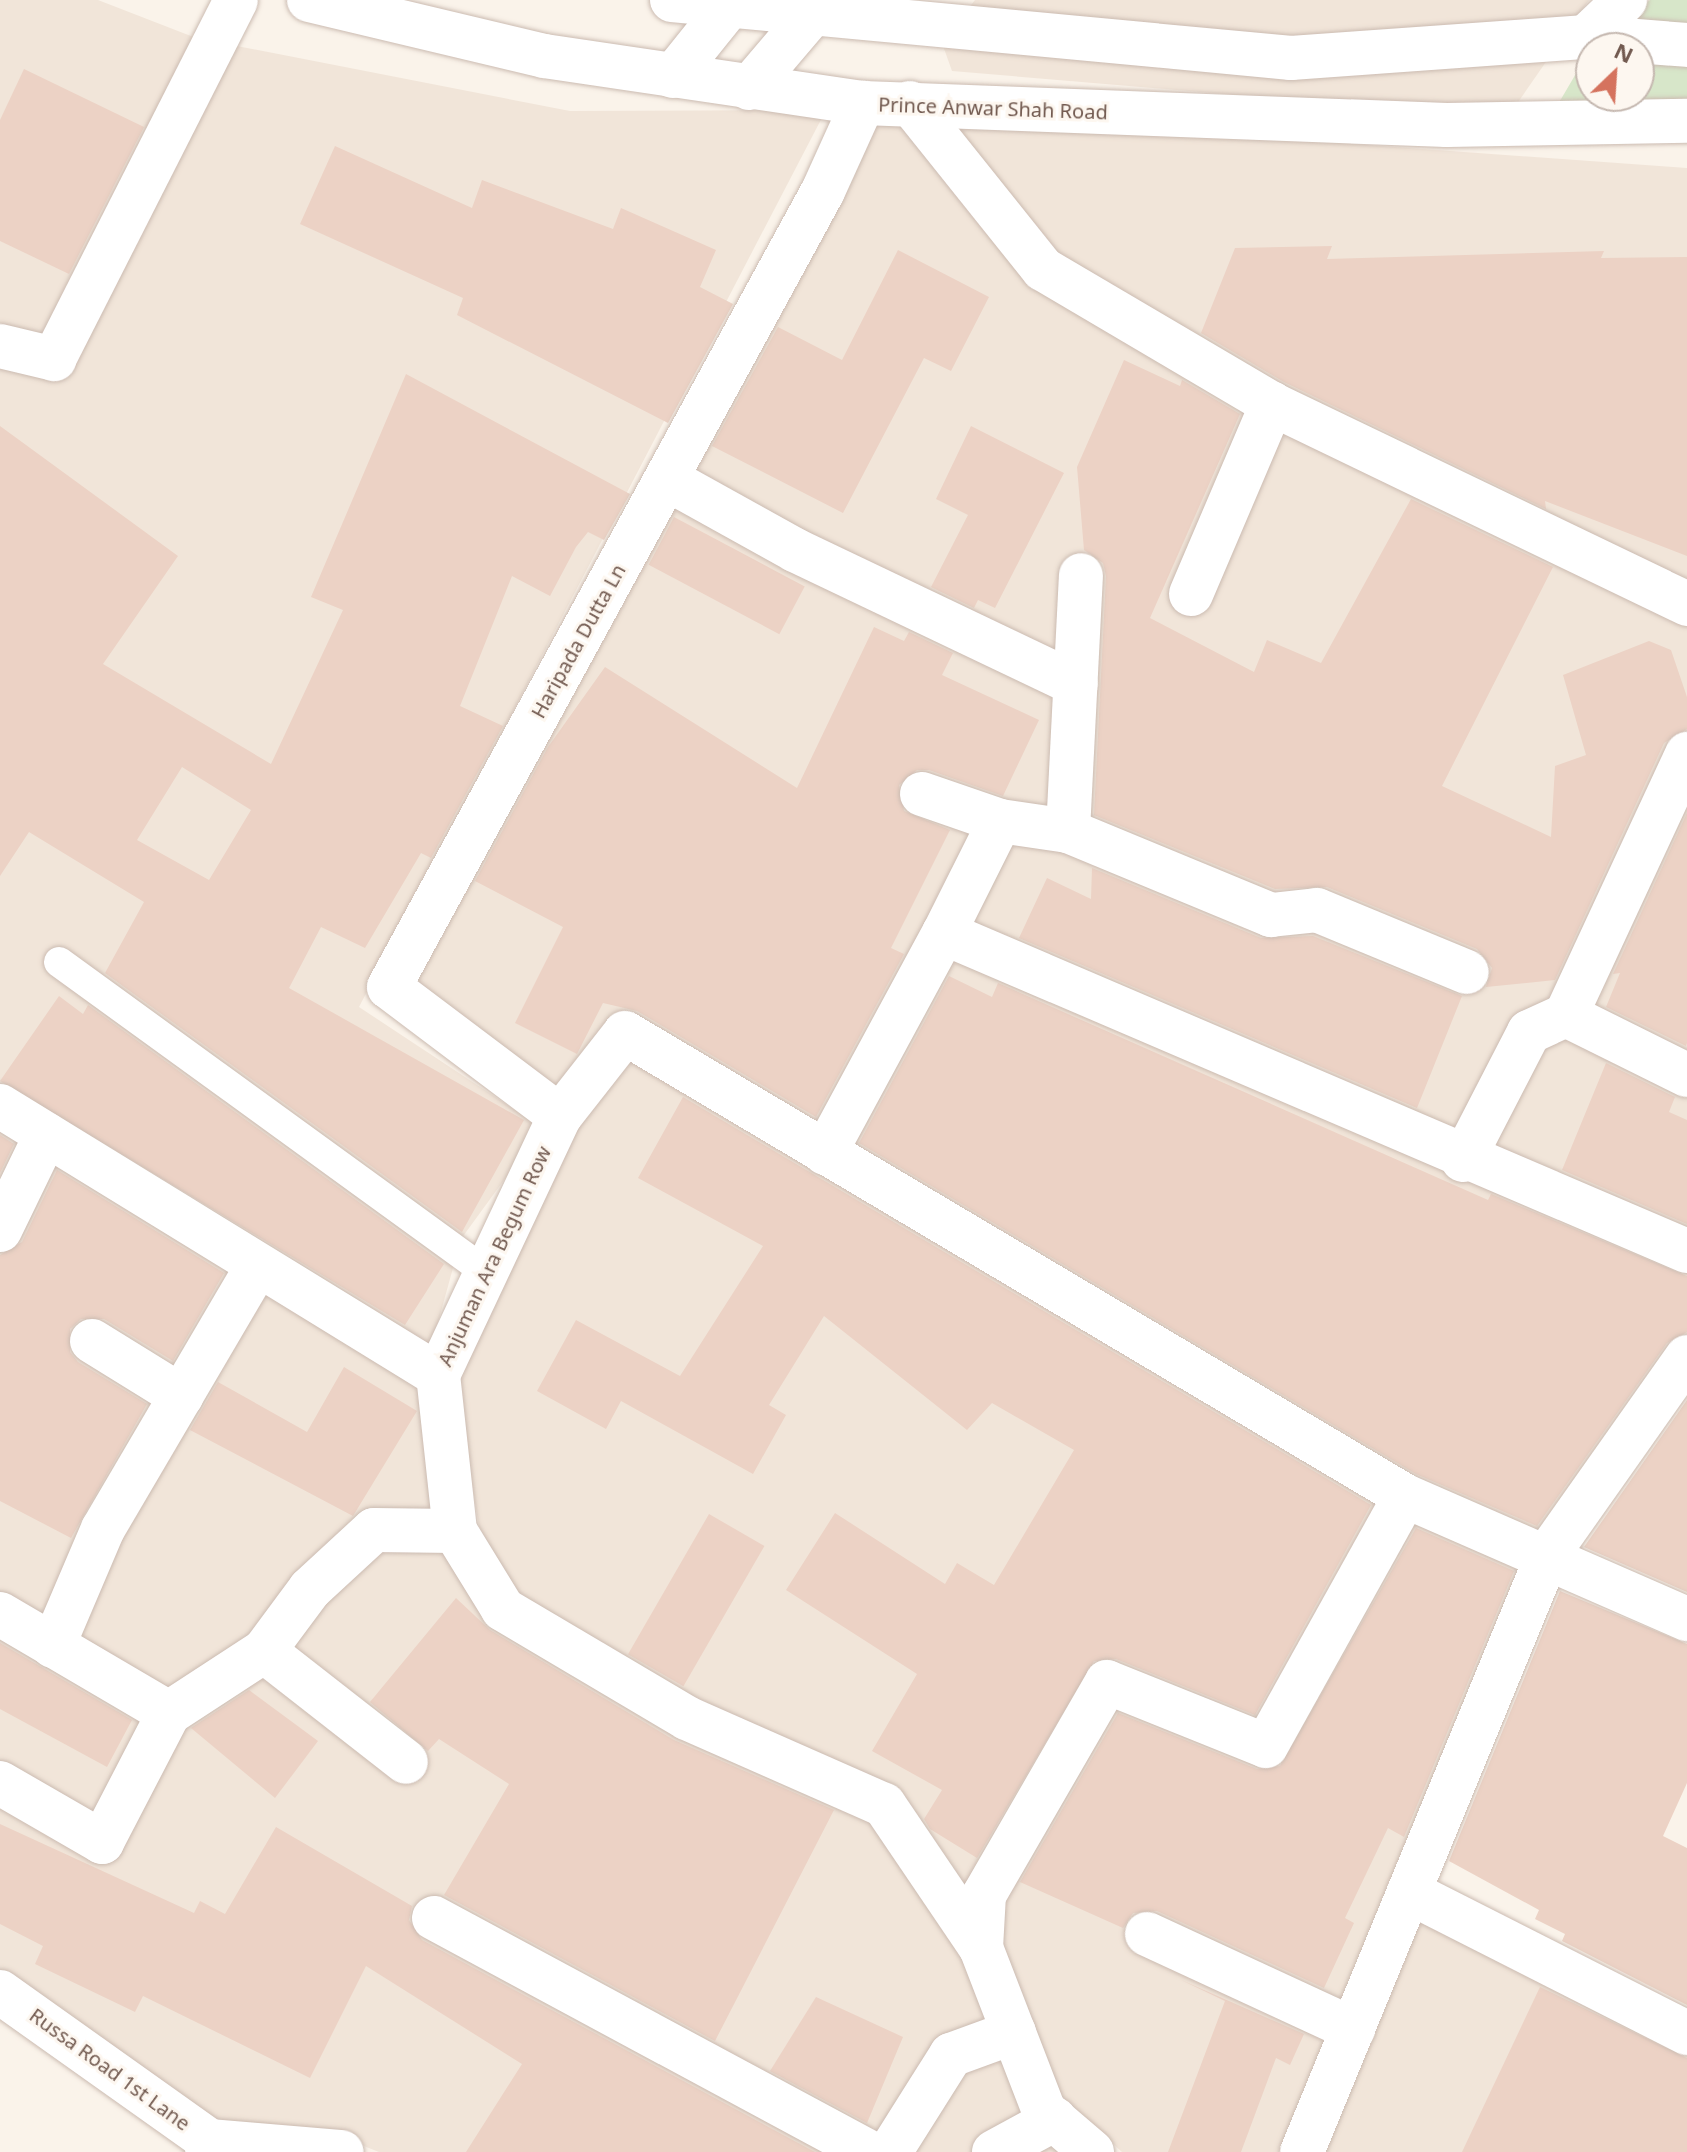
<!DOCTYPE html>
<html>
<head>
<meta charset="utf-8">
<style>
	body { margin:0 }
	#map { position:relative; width:1687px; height:2152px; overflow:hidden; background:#faf3ea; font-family:"Noto Sans",sans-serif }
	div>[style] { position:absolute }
	.residential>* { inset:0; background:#f1e5d9 }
	.green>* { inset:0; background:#d7e6c9 }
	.building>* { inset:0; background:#ecd2c5; transform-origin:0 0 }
	.roads { filter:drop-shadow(0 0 2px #cbbbb1) drop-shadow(0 0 2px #cbbbb1) }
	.service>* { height:30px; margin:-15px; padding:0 15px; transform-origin:15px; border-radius:15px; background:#fff }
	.minor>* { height:44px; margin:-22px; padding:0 22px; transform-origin:22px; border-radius:22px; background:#fff }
	.secondary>* { height:44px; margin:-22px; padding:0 22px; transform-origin:22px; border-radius:22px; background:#fff }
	span { translate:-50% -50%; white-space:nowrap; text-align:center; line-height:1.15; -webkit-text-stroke:6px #fdf7f0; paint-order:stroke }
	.street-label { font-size:20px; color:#725a50 }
	.north { position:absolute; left:1575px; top:32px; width:80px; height:80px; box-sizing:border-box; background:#fdf7f0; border:2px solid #c5b8b0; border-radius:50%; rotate:25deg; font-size:22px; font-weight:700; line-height:32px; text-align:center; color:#725a50 }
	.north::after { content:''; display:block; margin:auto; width:28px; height:36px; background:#d5735e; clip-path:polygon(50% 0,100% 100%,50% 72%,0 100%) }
</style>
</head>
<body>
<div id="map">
	<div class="residential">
		<div style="clip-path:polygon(0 0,98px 0,196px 38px,570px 111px,826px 110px,359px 1007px,542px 1128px,461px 1239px,424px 1373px,0 1112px)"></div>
		<div style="clip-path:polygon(975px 0,1589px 0,1507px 118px,952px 71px,942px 43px)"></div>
		<div style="clip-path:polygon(867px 109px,1687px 168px,1687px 1340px,1531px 1561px,1286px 2152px,1122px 2152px,1058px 2093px,892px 1791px,691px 1695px,511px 1597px,479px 1526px,454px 1377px,519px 1218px,587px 1114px,411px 977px)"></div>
		<div style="clip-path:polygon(0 1126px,427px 1382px,487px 1617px,879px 1817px,969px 1953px,1075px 2152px,379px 2152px,336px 2135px,210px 2124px,0 1970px)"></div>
		<div style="clip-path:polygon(1419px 1913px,1687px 2054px,1687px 2152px,1321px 2152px)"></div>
	</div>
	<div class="green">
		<div style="clip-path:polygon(1650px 0,1687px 0,1687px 133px,1547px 123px,1591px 48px,1591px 96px,1639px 96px,1639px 48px,1593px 46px)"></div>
	</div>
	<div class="building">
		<div style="clip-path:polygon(24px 69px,144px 127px,69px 274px,0 241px,0 120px)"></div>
		<div style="clip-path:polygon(335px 146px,472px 208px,482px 180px,613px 229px,621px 208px,716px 250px,700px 287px,733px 304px,668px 423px,457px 315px,463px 298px,300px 224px)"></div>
		<div style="clip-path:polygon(1332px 246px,1327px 259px,1604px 251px,1601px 258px,1687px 257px,1687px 556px,1545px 501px,1546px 509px,1284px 382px,1201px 333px,1235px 248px)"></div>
		<div style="clip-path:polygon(898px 250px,989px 297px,951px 371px,924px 358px,843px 513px,712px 446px,778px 327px,842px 360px)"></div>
		<div style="clip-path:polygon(1124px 360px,1180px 386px,1182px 380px,1240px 414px,1150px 618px,1254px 672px,1267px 640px,1321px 663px,1411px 499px,1553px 567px,1442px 786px,1551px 837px,1555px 766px,1586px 755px,1563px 675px,1649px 641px,1671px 650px,1687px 697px,1687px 729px,1664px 743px,1555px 980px,1486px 987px,1492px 968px,1477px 949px,1327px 887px,1275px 889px,1094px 815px,1106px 576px,1103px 563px,1084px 550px,1077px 467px)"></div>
		<div style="clip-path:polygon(evenodd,406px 374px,630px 494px,604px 540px,588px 532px,576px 547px,550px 596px,512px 576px,460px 706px,503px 726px,431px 858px,421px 853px,365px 948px,321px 927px,289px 988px,524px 1120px,462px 1232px,105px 973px,144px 902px,29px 832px,0 876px,0 426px,178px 556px,103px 664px,271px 764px,343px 610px,311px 597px,406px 374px,182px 767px,251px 810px,209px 880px,137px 840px,182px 767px)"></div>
		<div style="clip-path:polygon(971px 426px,1064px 473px,995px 608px,978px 600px,974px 608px,931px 587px,968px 515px,936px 499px)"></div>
		<div style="left:674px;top:517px;width:148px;height:54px;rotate:28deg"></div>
		<div style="clip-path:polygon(874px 627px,904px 641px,909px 632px,953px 653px,942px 675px,1039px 720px,1003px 796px,929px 770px,917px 770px,899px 785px,904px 811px,950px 830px,891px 948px,904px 954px,816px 1117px,637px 1011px,603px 1003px,577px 1054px,515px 1023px,563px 927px,475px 881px,548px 747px,605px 667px,797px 788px)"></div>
		<div style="clip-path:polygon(1687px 813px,1687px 1043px,1686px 1046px,1606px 1007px,1620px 973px,1613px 974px)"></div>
		<div style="clip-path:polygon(1092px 868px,1261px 938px,1313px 936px,1462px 996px,1417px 1108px,1019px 938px,1047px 878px,1091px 899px)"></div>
		<div style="clip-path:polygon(949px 976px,992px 997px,998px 983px,1488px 1200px,1491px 1194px,1687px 1276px,1687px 1332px,1667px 1343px,1537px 1526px,1416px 1474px,859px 1143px)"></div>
		<div style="clip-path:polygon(59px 996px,83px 1014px,88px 1005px,444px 1264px,405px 1325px,0 1081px)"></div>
		<div style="clip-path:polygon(1606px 1063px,1675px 1097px,1669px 1112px,1687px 1120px,1687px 1224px,1562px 1170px)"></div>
		<div style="clip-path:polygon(683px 1097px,1371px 1505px,1255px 1715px,1116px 1659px,1094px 1661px,977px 1858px,930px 1829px,924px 1819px,942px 1790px,872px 1751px,917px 1674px,786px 1590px,835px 1513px,945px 1584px,957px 1563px,994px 1585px,1074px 1450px,992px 1403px,967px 1430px,824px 1316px,769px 1405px,786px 1415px,753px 1474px,621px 1401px,606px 1429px,537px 1391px,576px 1320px,680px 1376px,763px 1246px,638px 1178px)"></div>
		<div style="clip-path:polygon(0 1135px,14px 1144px,0 1173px)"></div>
		<div style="clip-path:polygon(57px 1170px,224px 1273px,173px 1361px,104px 1319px,81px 1319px,70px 1329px,70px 1352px,78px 1362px,147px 1404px,71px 1538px,0 1501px,0 1255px,22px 1242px)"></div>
		<div style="clip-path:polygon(344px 1367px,417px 1411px,353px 1516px,190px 1430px,218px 1382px,307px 1432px)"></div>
		<div style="clip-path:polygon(1687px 1400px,1687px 1592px,1584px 1547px)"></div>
		<div style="left:709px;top:1514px;width:64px;height:162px;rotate:30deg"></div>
		<div style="clip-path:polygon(1416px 1528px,1514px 1571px,1404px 1837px,1388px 1828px,1345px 1918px,1354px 1923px,1324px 1988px,1157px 1911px,1133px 1913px,1123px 1928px,1020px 1882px,1118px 1713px,1257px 1769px,1280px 1766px)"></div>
		<div style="clip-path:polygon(1560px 1591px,1687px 1644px,1687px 1783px,1663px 1836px,1687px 1848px,1687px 2005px,1562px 1941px,1565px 1934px,1535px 1919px,1539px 1910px,1449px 1861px)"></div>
		<div style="clip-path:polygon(456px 1598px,490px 1630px,674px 1740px,834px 1810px,715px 2041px,444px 1895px,509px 1784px,439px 1739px,428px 1751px,370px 1702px)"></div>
		<div style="clip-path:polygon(0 1643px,132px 1720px,107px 1767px,0 1709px)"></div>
		<div style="clip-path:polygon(249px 1690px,318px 1741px,275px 1798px,191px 1728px)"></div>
		<div style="clip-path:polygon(0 1824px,194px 1913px,200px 1901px,225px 1914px,276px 1827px,412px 1906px,409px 1920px,422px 1940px,815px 2152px,466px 2152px,522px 2064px,366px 1966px,310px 2078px,143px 1996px,135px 2012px,35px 1964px,43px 1946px,0 1924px)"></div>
		<div style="clip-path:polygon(1179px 1979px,1304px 2034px,1290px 2065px,1276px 2058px,1241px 2152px,1168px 2152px,1225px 2001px)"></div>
		<div style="clip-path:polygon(1540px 1987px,1687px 2058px,1687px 2152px,1462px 2152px)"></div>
		<div style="clip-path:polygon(816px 1997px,903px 2037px,867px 2123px,770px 2071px)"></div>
	</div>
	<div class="roads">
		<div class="service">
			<div style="left:59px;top:962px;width:528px;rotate:35.98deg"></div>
		</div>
		<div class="minor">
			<div style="left:1586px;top:37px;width:54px;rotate:-43.5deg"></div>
			<div style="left:910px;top:103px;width:213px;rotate:51.3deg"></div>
			<div style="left:1043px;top:269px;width:266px;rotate:30.5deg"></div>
			<div style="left:1272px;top:404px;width:461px;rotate:25.7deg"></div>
			<div style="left:0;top:346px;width:56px;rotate:13.5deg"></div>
			<div style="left:54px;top:359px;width:402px;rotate:-63.1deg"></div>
			<div style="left:667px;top:479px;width:146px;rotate:29deg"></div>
			<div style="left:795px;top:550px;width:311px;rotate:25.5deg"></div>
			<div style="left:1191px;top:594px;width:207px;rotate:-66.9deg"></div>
			<div style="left:922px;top:794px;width:83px;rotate:19.1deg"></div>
			<div style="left:1000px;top:821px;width:69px;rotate:8.4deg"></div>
			<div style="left:1068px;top:831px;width:220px;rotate:22.5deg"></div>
			<div style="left:1271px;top:915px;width:46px;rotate:-6.2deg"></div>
			<div style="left:1317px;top:910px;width:162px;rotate:22.5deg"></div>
			<div style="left:1068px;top:831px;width:256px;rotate:-87.1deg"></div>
			<div style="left:944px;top:933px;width:125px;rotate:-63.4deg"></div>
			<div style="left:1566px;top:1015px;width:135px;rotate:26.4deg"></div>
			<div style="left:0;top:1106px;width:514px;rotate:31.56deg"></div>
			<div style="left:560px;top:1116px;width:214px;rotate:-143deg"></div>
			<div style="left:389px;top:987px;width:907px;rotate:-61.4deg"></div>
			<div style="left:823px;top:191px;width:97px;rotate:-65.6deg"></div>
			<div style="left:825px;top:1153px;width:250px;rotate:-61.6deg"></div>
			<div style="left:944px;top:933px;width:808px;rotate:23.17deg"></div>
			<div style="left:1463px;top:1160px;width:144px;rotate:-62.7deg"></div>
			<div style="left:1529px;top:1032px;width:41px;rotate:-24.7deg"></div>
			<div style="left:1566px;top:1015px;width:288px;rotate:-65.1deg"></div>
			<div style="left:0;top:1230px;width:106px;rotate:-64.2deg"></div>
			<div style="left:92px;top:1341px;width:105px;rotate:31.7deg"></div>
			<div style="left:0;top:1614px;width:196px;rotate:30.4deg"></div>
			<div style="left:53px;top:1646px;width:127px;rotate:-66.9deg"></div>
			<div style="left:103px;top:1529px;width:304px;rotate:-59.6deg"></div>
			<div style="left:264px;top:1651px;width:180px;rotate:38deg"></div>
			<div style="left:0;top:1783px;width:118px;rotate:30deg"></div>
			<div style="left:102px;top:1842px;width:145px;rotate:-62.6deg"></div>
			<div style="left:169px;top:1713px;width:113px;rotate:-33.1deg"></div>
			<div style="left:264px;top:1651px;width:77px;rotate:-53.4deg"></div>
			<div style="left:310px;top:1589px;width:87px;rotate:-42.7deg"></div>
			<div style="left:374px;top:1530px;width:81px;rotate:0.7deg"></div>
			<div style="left:1409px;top:1892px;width:312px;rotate:26.9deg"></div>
			<div style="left:434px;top:1918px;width:493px;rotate:28.3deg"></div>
			<div style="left:1147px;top:1934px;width:227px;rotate:24.8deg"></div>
			<div style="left:981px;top:1948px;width:53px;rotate:-86.8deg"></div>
			<div style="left:984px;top:1895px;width:246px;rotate:-60deg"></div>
			<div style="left:1107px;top:1682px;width:171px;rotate:21.9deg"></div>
			<div style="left:1266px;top:1746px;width:286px;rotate:-60.9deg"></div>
			<div style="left:0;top:1992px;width:257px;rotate:35.4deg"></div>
			<div style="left:210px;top:2141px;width:11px;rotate:105deg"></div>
			<div style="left:210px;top:2141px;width:132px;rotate:4.8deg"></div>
			<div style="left:890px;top:2152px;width:115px;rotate:-57.8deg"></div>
			<div style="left:951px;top:2055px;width:67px;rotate:-20.1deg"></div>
			<div style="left:994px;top:2152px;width:69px;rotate:-28.4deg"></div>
			<div style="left:1092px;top:2152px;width:63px;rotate:-139.5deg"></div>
			<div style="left:1044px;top:2111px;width:175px;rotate:-111.1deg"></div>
			<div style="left:981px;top:1948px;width:173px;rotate:-124.1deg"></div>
			<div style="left:884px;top:1805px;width:215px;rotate:-156.2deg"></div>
			<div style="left:687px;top:1718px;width:214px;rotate:-149.4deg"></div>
			<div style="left:503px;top:1609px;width:92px;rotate:-121.6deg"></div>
			<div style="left:455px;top:1531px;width:157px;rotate:-96.2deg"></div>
			<div style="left:438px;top:1375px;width:286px;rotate:-64.8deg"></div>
			<div style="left:560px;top:1116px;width:105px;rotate:-51.9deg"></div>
			<div style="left:625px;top:1033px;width:907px;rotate:30.69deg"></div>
			<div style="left:1405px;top:1496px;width:308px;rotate:23.6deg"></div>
			<div style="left:1302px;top:2152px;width:647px;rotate:-67.64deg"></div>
			<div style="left:1548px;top:1554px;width:241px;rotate:-54.8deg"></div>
		</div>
		<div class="secondary">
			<div style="left:309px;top:0;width:242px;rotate:13.4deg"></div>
			<div style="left:544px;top:56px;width:322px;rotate:8.4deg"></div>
			<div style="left:863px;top:103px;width:584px;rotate:2.16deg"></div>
			<div style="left:1447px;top:125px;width:240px;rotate:-1deg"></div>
			<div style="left:672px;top:0;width:622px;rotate:5.35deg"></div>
			<div style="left:1291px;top:58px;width:296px;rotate:-4.1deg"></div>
			<div style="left:1586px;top:37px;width:101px;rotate:4.5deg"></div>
			<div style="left:673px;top:76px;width:97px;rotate:-51.2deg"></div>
			<div style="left:749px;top:88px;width:116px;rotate:-49.6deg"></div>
		</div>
	</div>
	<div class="street-label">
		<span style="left:993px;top:108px;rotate:2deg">Prince Anwar Shah Road</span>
		<span style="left:578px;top:641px;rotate:-61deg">Haripada Dutta Ln</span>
		<span style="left:494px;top:1256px;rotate:-65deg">Anjuman Ara Begum Row</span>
		<span style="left:110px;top:2069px;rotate:36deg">Russa Road 1st Lane</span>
	</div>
	<div class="north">N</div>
</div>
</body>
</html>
